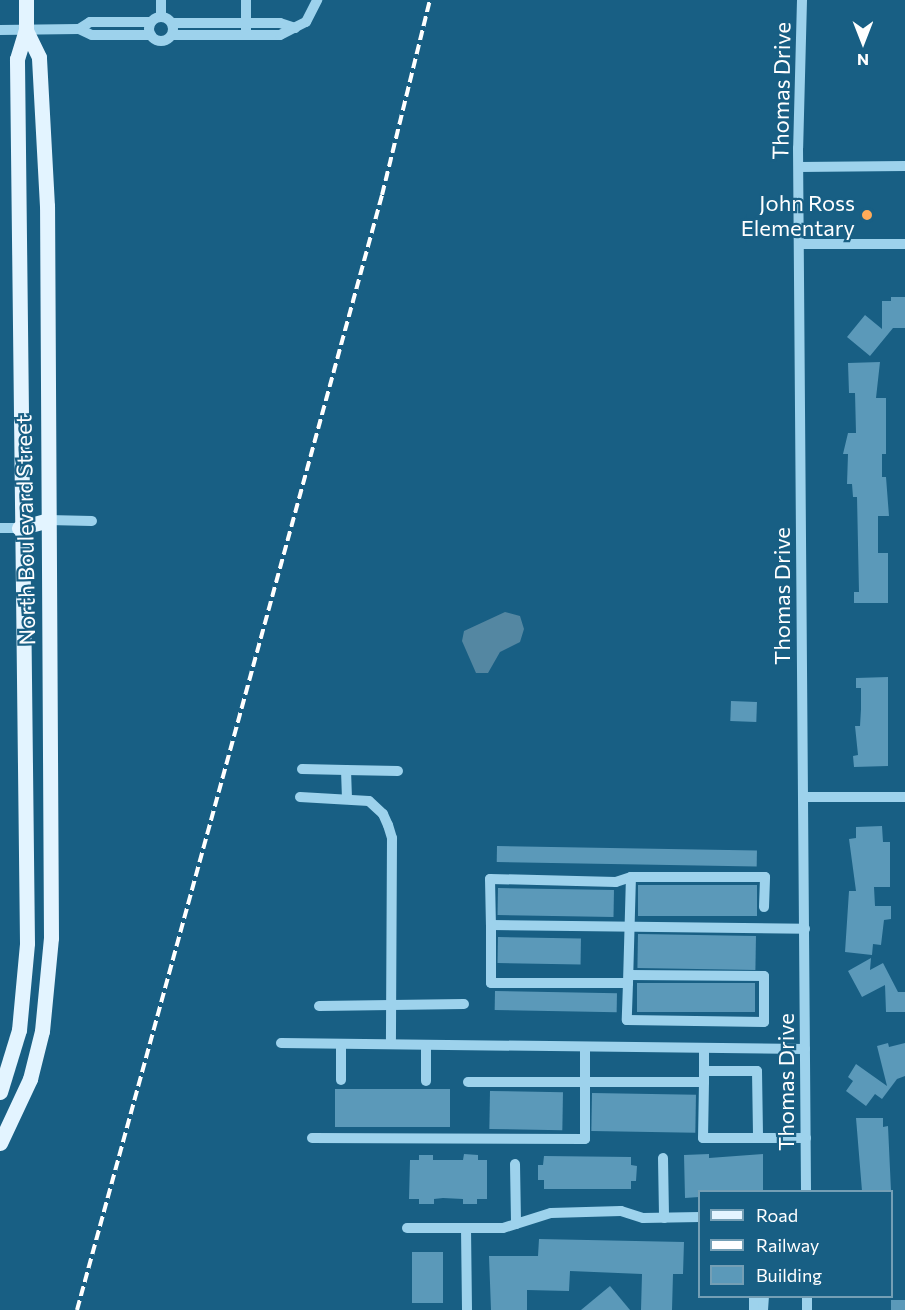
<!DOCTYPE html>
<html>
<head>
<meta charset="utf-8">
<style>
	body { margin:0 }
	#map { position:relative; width:905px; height:1310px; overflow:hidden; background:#185f84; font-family:Commissioner,sans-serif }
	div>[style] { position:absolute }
	.water>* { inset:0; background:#5487a2 }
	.building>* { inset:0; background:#5b99b9; transform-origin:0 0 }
	.minor>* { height:10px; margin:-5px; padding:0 5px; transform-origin:5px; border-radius:5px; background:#9dd2ec }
	.minor>.ring { margin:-5px; padding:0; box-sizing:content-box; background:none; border:10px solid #9dd2ec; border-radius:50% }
	.major>* { height:15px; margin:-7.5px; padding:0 7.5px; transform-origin:7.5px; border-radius:7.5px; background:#e3f4ff }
	.rail>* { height:4px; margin-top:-2px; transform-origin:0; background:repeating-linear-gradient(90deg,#fff 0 10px,transparent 0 14.5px) }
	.dots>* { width:16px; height:16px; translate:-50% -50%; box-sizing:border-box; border:3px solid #185f84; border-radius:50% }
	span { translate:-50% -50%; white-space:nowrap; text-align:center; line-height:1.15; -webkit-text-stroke:4.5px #185f84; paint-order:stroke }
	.street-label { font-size:22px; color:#fff }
	.poi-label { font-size:22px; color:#fff }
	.right { translate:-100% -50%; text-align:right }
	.legend { position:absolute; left:698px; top:1190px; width:195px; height:108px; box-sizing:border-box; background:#185f84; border:2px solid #749fb5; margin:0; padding:8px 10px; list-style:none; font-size:18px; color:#fff }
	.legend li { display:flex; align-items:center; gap:12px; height:30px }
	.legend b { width:30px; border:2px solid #749fb5 }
	.north { position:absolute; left:833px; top:12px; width:60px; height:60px; -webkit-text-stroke:4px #185f84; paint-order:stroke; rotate:180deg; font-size:16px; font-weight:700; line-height:24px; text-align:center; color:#fff }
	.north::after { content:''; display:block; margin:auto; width:21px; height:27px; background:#fff; clip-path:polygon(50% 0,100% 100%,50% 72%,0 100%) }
</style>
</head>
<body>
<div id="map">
	<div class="water">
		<div style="clip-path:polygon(505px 612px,520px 616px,524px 629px,520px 642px,500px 652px,488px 673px,476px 673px,462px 641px,464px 631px)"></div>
	</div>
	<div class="building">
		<div style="clip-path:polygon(891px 297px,905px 297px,905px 328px,893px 328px,870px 356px,847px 337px,865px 315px,882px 329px,882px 301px,891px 301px)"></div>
		<div style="clip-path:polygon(880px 362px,876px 398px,886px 398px,886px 454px,882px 454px,882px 477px,886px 477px,889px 516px,878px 516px,878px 553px,888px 553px,888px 603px,854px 603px,854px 592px,859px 592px,857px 497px,853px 497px,852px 484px,847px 484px,848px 454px,843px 454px,848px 433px,856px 433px,855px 393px,849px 393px,848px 363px)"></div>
		<div style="clip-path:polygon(888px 677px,888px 766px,854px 767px,853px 756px,858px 755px,855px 726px,860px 726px,861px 709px,861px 688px,856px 688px,856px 678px)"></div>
		<div style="left:731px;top:701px;width:26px;height:20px;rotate:2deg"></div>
		<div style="clip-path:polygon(882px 826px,883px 842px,890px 842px,890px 887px,874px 887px,875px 906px,891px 906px,891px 919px,884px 920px,881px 945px,873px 944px,872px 955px,845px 952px,849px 891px,856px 891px,849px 839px,856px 838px,856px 827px)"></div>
		<div style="left:497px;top:846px;width:260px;height:16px;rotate:1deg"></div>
		<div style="left:638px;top:885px;width:119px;height:31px"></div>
		<div style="left:498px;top:888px;width:116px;height:27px;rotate:1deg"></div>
		<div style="left:638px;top:934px;width:118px;height:34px;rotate:1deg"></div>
		<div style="left:498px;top:937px;width:83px;height:26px;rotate:1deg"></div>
		<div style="clip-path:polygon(871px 958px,870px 970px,883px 963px,898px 992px,905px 992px,905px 1012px,886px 1012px,885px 985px,862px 997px,848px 971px)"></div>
		<div style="left:637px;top:983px;width:118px;height:29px"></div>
		<div style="left:495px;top:991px;width:122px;height:19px;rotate:1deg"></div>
		<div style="clip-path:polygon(888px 1043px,889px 1047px,905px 1043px,905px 1076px,897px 1079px,882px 1099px,875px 1094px,866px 1106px,846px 1091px,853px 1081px,848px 1077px,856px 1064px,887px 1086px,877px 1046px)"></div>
		<div style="left:335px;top:1089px;width:115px;height:38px"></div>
		<div style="left:490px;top:1091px;width:73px;height:38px;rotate:1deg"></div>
		<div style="left:592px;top:1093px;width:104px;height:38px;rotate:1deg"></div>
		<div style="clip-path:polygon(856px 1118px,883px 1118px,883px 1127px,888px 1126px,891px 1191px,862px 1191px)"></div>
		<div style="clip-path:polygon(464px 1154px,478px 1155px,478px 1160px,487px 1160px,487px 1199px,477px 1199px,477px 1204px,463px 1204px,463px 1199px,443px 1198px,434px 1199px,434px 1204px,419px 1204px,419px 1199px,409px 1199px,410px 1160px,419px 1160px,419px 1155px,433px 1155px,433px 1160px,463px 1160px)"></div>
		<div style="clip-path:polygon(709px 1154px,709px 1158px,763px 1154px,763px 1191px,699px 1191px,699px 1197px,685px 1198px,684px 1155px)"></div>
		<div style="clip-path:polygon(544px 1156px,631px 1157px,631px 1165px,637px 1166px,636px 1181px,631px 1181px,631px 1189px,544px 1189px,544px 1180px,538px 1180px,538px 1165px,543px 1165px)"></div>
		<div style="clip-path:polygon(539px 1239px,684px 1242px,683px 1274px,673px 1274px,672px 1310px,641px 1310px,642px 1274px,570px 1271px,569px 1291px,527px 1290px,527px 1310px,491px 1310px,489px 1256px,538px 1256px)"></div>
		<div style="left:412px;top:1252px;width:31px;height:51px"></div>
		<div style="clip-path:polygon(610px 1286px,630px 1310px,581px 1310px)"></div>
		<div style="left:891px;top:1300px;width:14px;height:10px"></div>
	</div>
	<div class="minor">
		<div style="left:161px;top:0;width:17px;rotate:90deg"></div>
		<div style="left:802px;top:0;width:148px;rotate:91.5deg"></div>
		<div style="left:798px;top:148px;width:1044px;rotate:89.56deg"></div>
		<div class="ring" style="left:149px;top:17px;width:14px;height:14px"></div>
		<div style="left:172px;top:23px;width:108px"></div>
		<div style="left:280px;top:23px;width:16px;rotate:18deg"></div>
		<div style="left:79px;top:29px;width:13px;rotate:-32deg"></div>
		<div style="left:90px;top:22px;width:61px"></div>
		<div style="left:0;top:30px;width:79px;rotate:-0.7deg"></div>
		<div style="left:79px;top:29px;width:14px;rotate:25deg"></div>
		<div style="left:92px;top:35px;width:59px"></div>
		<div style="left:246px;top:30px;width:30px;rotate:-90deg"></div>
		<div style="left:172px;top:35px;width:108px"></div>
		<div style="left:280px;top:35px;width:29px;rotate:-27deg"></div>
		<div style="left:306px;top:22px;width:25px;rotate:-63deg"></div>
		<div style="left:799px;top:167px;width:106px;rotate:-0.5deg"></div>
		<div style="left:799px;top:244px;width:106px"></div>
		<div style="left:48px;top:520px;width:44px;rotate:1.3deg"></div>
		<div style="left:0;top:528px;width:19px"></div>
		<div style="left:302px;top:769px;width:44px;rotate:1.3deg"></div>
		<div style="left:346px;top:770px;width:27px;rotate:88deg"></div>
		<div style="left:346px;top:770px;width:52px;rotate:1.1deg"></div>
		<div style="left:300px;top:797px;width:69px;rotate:3.3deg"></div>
		<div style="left:369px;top:801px;width:19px;rotate:43deg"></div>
		<div style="left:383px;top:814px;width:12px;rotate:66deg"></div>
		<div style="left:388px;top:825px;width:14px;rotate:73deg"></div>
		<div style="left:392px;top:838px;width:206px;rotate:90.3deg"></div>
		<div style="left:804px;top:797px;width:101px"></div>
		<div style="left:764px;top:907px;width:30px;rotate:-88deg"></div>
		<div style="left:765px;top:877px;width:134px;rotate:180deg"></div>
		<div style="left:631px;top:877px;width:16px;rotate:162deg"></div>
		<div style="left:616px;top:882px;width:126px;rotate:-178.6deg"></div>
		<div style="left:490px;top:879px;width:46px;rotate:88.8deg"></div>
		<div style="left:491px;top:925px;width:314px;rotate:0.7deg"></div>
		<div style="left:491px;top:925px;width:58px;rotate:90deg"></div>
		<div style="left:491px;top:983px;width:137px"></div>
		<div style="left:628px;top:983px;width:106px;rotate:-88.4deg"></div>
		<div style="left:628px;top:983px;width:37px;rotate:92deg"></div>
		<div style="left:627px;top:1020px;width:137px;rotate:0.8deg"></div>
		<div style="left:764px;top:1022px;width:46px;rotate:-90deg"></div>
		<div style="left:764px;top:976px;width:135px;rotate:-179.6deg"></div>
		<div style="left:319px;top:1006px;width:145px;rotate:-0.8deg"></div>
		<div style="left:281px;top:1043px;width:524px;rotate:0.66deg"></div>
		<div style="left:341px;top:1044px;width:36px;rotate:90deg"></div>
		<div style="left:704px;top:1071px;width:53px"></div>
		<div style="left:757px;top:1071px;width:67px;rotate:89.1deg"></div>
		<div style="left:426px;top:1081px;width:36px;rotate:-90deg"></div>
		<div style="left:468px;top:1082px;width:236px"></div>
		<div style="left:704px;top:1082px;width:34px;rotate:-90deg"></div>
		<div style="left:704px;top:1082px;width:56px;rotate:91deg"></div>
		<div style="left:703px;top:1138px;width:103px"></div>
		<div style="left:312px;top:1138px;width:273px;rotate:0.2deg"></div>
		<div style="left:585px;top:1139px;width:92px;rotate:-90deg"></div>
		<div style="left:663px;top:1158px;width:60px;rotate:89deg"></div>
		<div style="left:515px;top:1164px;width:60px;rotate:89deg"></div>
		<div style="left:407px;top:1228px;width:96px"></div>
		<div style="left:503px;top:1228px;width:50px;rotate:-17.4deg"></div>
		<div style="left:551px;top:1213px;width:70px;rotate:-1.6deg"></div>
		<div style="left:621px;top:1211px;width:23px;rotate:18deg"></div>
		<div style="left:643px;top:1218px;width:57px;rotate:-1deg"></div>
		<div style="left:466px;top:1228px;width:82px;rotate:89.3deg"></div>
		<div style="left:807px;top:1296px;width:14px;rotate:90deg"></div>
		<div style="left:754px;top:1310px;width:14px;rotate:-90deg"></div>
		<div style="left:763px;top:1310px;width:14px;rotate:-86deg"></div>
	</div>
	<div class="major">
		<div style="left:19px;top:528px;width:30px;rotate:-15deg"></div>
		<div style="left:0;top:1092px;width:65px;rotate:-73deg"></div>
		<div style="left:19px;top:1030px;width:87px;rotate:-84.7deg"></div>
		<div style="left:27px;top:943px;width:884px;rotate:-90.65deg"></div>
		<div style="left:17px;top:59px;width:30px;rotate:-73deg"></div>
		<div style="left:26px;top:30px;width:30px;rotate:-90deg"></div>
		<div style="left:0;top:1143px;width:71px;rotate:-64.9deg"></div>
		<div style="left:30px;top:1079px;width:49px;rotate:-76deg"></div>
		<div style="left:42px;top:1031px;width:93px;rotate:-84.5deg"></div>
		<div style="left:51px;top:938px;width:732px;rotate:-90.31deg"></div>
		<div style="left:47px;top:206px;width:149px;rotate:-93.1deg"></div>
		<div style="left:39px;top:57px;width:30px;rotate:-116deg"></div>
	</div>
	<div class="rail">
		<div style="left:77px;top:1310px;width:1156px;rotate:-74.7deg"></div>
		<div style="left:382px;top:195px;width:201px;rotate:-76.2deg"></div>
	</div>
	<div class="dots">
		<div style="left:867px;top:215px;background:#ffab59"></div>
	</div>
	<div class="street-label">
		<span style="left:781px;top:91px;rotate:-89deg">Thomas Drive</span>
		<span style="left:25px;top:530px;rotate:-91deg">North Boulevard Street</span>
		<span style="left:782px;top:596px;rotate:-90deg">Thomas Drive</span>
		<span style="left:786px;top:1082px;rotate:-90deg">Thomas Drive</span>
	</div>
	<div class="poi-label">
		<span class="right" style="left:855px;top:215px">John Ross<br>Elementary</span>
	</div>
	<ul class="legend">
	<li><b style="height:8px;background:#e3f4ff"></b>Road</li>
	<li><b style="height:8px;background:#fff"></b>Railway</li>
	<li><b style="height:16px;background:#5b99b9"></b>Building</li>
	</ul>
	<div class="north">N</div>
</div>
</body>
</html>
